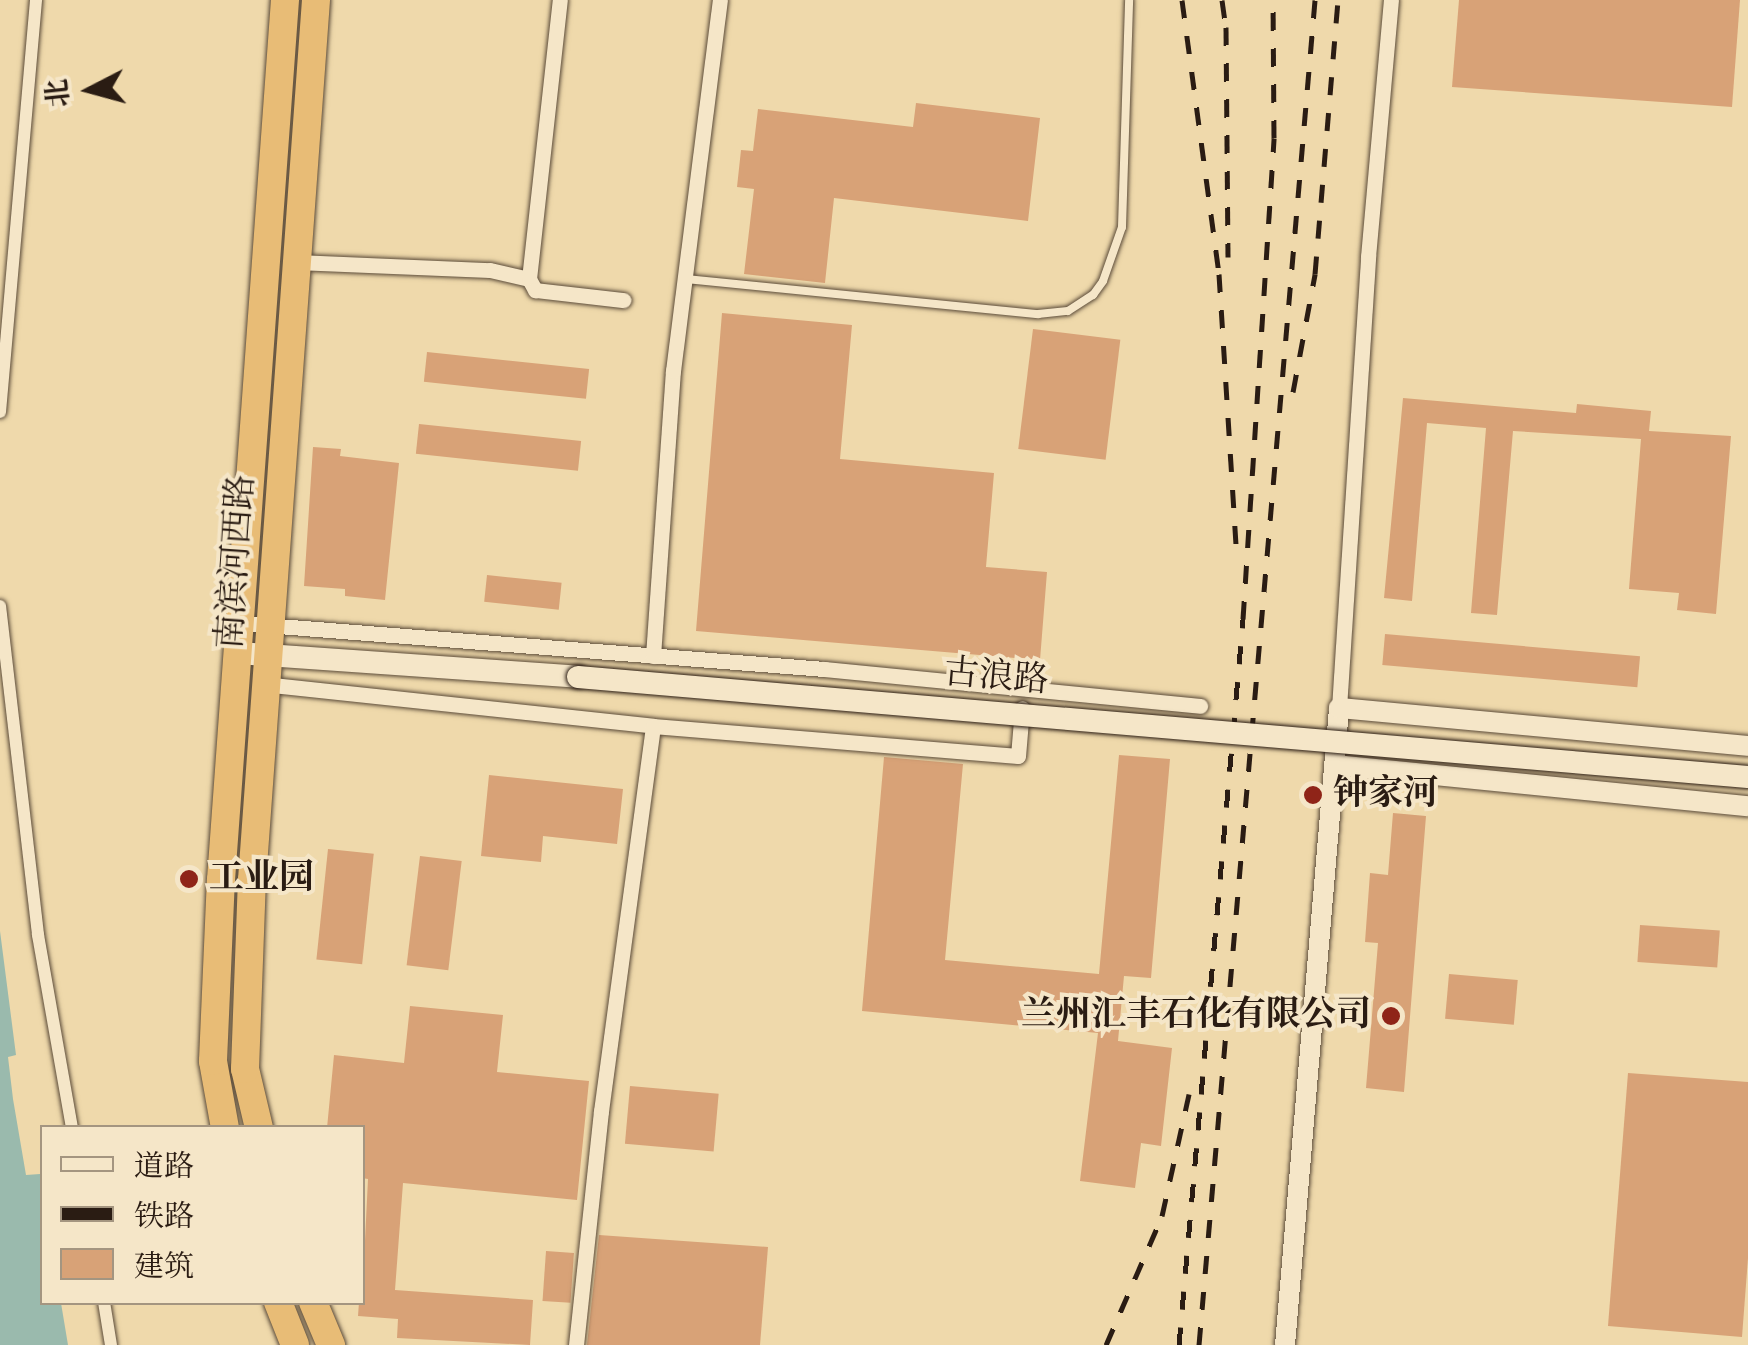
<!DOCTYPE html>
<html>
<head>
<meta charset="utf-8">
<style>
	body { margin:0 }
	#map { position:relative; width:1748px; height:1345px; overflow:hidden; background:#efd9ab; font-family:"IM FELL English","Noto Serif SC",serif }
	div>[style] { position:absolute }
	.water>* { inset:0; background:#9abaad }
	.building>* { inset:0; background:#d8a277; transform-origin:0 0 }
	.roads { filter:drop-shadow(0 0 2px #5b4b39) drop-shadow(0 0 2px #5b4b39) }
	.service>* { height:8px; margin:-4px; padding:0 4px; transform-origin:4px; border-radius:4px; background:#f5e6c8 }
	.pedestrian>* { height:12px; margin:-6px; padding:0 6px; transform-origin:6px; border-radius:6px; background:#f5e6c8 }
	.minor>* { height:15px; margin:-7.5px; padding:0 7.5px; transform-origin:7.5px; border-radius:7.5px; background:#f5e6c8 }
	.tertiary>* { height:20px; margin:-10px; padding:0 10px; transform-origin:10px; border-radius:10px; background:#f5e6c8 }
	.secondary>* { height:22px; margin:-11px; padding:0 11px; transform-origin:11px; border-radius:11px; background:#f5e6c8 }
	.trunk>* { height:28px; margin:-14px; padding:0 14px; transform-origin:14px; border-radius:14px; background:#e8bc76 }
	.rail>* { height:5px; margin-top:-2.5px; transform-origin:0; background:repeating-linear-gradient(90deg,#2a1c13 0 18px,transparent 0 36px) }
	.bridges { filter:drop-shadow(0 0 2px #2a1c13) drop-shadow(0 0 2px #2a1c13) }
	.secondary-bridge>* { height:22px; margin:-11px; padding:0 11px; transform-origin:11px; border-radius:11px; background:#f5e6c8 }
	.dots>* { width:28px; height:28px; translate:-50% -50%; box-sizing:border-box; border:5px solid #f5e6c8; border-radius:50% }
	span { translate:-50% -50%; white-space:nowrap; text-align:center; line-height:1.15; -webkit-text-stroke:8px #f5e6c8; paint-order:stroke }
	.street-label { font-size:35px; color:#2a1c13 }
	.poi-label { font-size:35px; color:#2a1c13; font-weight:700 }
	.left { translate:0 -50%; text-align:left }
	.right { translate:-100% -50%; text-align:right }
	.legend { position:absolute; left:40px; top:1125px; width:325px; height:180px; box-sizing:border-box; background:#f5e6c8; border:2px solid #a49580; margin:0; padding:12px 18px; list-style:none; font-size:30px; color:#2a1c13 }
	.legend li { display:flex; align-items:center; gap:20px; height:50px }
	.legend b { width:50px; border:2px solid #a49580 }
	.north { position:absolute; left:40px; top:40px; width:100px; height:100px; -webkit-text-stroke:8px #f5e6c8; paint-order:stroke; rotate:264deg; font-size:28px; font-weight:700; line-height:40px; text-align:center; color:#2a1c13 }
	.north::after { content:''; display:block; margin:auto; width:35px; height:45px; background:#2a1c13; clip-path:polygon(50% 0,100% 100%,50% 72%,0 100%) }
</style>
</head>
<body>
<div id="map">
	<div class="water">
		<div style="clip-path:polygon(0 931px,16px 1055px,8px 1057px,13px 1099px,26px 1175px,40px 1174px,42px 1192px,42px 1302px,61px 1303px,68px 1345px,0 1345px)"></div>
	</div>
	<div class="building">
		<div style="clip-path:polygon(1459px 0,1740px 0,1732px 107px,1452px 87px)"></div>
		<div style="clip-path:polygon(916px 103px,1040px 118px,1028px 221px,834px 198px,825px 283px,744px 274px,754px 189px,737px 187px,741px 150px,753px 151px,758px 109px,913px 127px)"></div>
		<div style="clip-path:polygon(722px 313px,852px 325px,840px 459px,994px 473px,986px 567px,1047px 572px,1040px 660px,696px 631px)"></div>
		<div style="left:1033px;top:329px;width:88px;height:121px;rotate:7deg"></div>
		<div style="left:427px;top:352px;width:163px;height:30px;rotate:6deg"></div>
		<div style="clip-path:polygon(1403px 398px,1576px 413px,1577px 404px,1651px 411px,1649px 431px,1731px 436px,1716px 614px,1677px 610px,1679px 593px,1629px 589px,1641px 439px,1513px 431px,1497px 615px,1471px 613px,1486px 428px,1427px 423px,1412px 601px,1384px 598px)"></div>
		<div style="left:419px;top:424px;width:163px;height:30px;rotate:6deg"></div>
		<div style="clip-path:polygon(313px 447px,341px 449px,340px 456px,399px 463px,385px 600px,345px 596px,345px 589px,304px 586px)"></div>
		<div style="left:487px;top:575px;width:75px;height:27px;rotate:6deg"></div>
		<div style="left:1385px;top:634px;width:256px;height:31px;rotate:5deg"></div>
		<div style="clip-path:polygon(1119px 755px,1170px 759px,1151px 978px,1124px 976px,1118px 1041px,1172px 1048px,1161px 1146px,1141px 1143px,1135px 1188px,1080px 1181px,1098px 1033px,862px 1011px,884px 757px,963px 764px,945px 960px,1099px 974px)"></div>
		<div style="clip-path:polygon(489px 775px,623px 789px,617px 844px,543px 836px,541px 862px,481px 856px)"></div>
		<div style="clip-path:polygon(1393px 813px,1426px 816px,1404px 1092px,1366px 1088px,1378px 943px,1365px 942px,1370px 873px,1388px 875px)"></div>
		<div style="left:328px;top:849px;width:46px;height:111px;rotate:6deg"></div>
		<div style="left:420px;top:856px;width:42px;height:110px;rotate:7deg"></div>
		<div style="left:1640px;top:925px;width:80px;height:37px;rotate:4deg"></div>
		<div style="left:1449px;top:974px;width:69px;height:45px;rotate:5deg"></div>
		<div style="clip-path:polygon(410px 1006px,503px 1015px,497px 1072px,589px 1081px,577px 1200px,403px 1183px,395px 1290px,533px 1300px,530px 1345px,397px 1338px,398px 1319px,358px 1316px,359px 1302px,362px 1302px,368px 1179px,362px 1178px,362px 1128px,327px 1128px,334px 1055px,404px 1063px)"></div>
		<div style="clip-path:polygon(1628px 1073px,1748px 1082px,1748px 1258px,1742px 1337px,1608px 1326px)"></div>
		<div style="left:630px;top:1086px;width:89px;height:58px;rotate:5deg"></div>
		<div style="clip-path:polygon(599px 1235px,768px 1247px,760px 1345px,587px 1345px)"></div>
		<div style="left:546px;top:1251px;width:28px;height:50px;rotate:4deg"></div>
	</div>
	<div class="roads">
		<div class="service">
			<div style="left:686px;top:279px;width:354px;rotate:5.7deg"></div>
			<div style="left:1038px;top:314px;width:30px;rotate:-6deg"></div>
			<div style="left:1068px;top:311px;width:30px;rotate:-33deg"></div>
			<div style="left:1093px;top:295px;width:17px;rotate:-54deg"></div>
			<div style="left:1103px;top:281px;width:57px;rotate:-70.6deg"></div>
			<div style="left:1122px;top:227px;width:227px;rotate:-88.2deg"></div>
		</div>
		<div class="pedestrian">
			<div style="left:0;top:412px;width:414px;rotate:-85deg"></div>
			<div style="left:0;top:606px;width:331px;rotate:83.4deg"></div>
			<div style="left:38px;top:935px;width:196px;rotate:80deg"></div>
			<div style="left:104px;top:1302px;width:44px;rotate:80.8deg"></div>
		</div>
		<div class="minor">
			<div style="left:296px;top:262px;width:194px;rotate:2.4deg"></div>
			<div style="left:490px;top:270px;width:40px;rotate:13deg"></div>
			<div style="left:529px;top:279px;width:281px;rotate:-83.7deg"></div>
			<div style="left:529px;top:279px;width:13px;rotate:61deg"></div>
			<div style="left:535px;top:290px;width:89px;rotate:6.5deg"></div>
			<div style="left:240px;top:623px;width:586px;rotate:4.5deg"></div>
			<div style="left:824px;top:669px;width:378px;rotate:5.6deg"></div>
			<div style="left:653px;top:656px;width:286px;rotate:-86deg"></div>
			<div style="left:673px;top:371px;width:374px;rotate:-82.8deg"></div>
			<div style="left:263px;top:684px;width:392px;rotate:6.1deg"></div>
			<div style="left:653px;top:726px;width:366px;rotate:4.7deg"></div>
			<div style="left:1018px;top:756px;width:48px;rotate:-85.2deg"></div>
			<div style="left:1339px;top:708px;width:452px;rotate:-86.3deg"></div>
			<div style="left:1368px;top:257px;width:258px;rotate:-84.9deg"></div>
			<div style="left:576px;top:1345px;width:235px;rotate:-83.9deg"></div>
			<div style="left:601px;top:1111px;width:388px;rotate:-82.3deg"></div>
		</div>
		<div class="tertiary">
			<div style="left:1335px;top:765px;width:415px;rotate:5.7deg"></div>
			<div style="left:1285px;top:1345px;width:639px;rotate:-85.15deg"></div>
			<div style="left:1339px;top:708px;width:411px;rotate:5.3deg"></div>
		</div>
		<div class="secondary">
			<div style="left:238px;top:653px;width:341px;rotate:4deg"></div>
		</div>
		<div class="trunk">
			<div style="left:225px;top:1128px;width:68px;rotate:-100.2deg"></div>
			<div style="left:213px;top:1061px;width:181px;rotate:-87.5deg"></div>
			<div style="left:221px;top:880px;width:882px;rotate:-85.84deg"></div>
			<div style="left:259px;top:1128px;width:61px;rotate:-103.3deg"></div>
			<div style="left:245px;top:1069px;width:189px;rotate:-87.9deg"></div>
			<div style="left:252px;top:880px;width:882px;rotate:-85.84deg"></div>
			<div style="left:278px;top:1302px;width:46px;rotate:68.4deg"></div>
			<div style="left:313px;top:1302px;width:47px;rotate:67.3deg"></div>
		</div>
	</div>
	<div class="rail">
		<div style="left:1182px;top:0;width:276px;rotate:82.3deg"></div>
		<div style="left:1219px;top:274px;width:272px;rotate:86.4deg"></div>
		<div style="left:1222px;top:0;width:27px;rotate:82deg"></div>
		<div style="left:1226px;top:27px;width:230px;rotate:89.5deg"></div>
		<div style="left:1293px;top:392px;width:120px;rotate:-79.4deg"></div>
		<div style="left:1315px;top:274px;width:275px;rotate:-85.2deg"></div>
		<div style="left:1106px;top:1345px;width:141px;rotate:-66.5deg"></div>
		<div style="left:1162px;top:1216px;width:125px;rotate:-77.5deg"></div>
		<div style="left:1179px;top:1345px;width:729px;rotate:-84.96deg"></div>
		<div style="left:1243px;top:619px;width:482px;rotate:-86.3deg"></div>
		<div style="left:1274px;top:138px;width:138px;rotate:-90.4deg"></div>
		<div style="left:1199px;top:1345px;width:1350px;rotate:-85.07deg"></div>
	</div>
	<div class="bridges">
		<div class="secondary-bridge">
			<div style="left:578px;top:677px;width:1174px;rotate:4.89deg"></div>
		</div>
	</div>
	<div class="dots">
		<div style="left:1313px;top:795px;background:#8f2418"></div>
		<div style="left:189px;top:879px;background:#8f2418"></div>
		<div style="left:1391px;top:1016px;background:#8f2418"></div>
	</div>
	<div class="street-label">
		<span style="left:237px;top:562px;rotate:-86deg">南滨河西路</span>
		<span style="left:996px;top:678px;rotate:5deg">古浪路</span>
	</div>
	<div class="poi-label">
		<span class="left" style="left:1333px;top:795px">钟家河</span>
		<span class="left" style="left:209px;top:879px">工业园</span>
		<span class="right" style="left:1371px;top:1016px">兰州汇丰石化有限公司</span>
	</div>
	<ul class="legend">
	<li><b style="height:12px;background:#f5e6c8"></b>道路</li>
	<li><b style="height:12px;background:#2a1c13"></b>铁路</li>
	<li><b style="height:28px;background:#d8a277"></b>建筑</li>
	</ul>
	<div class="north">北</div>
</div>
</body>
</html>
